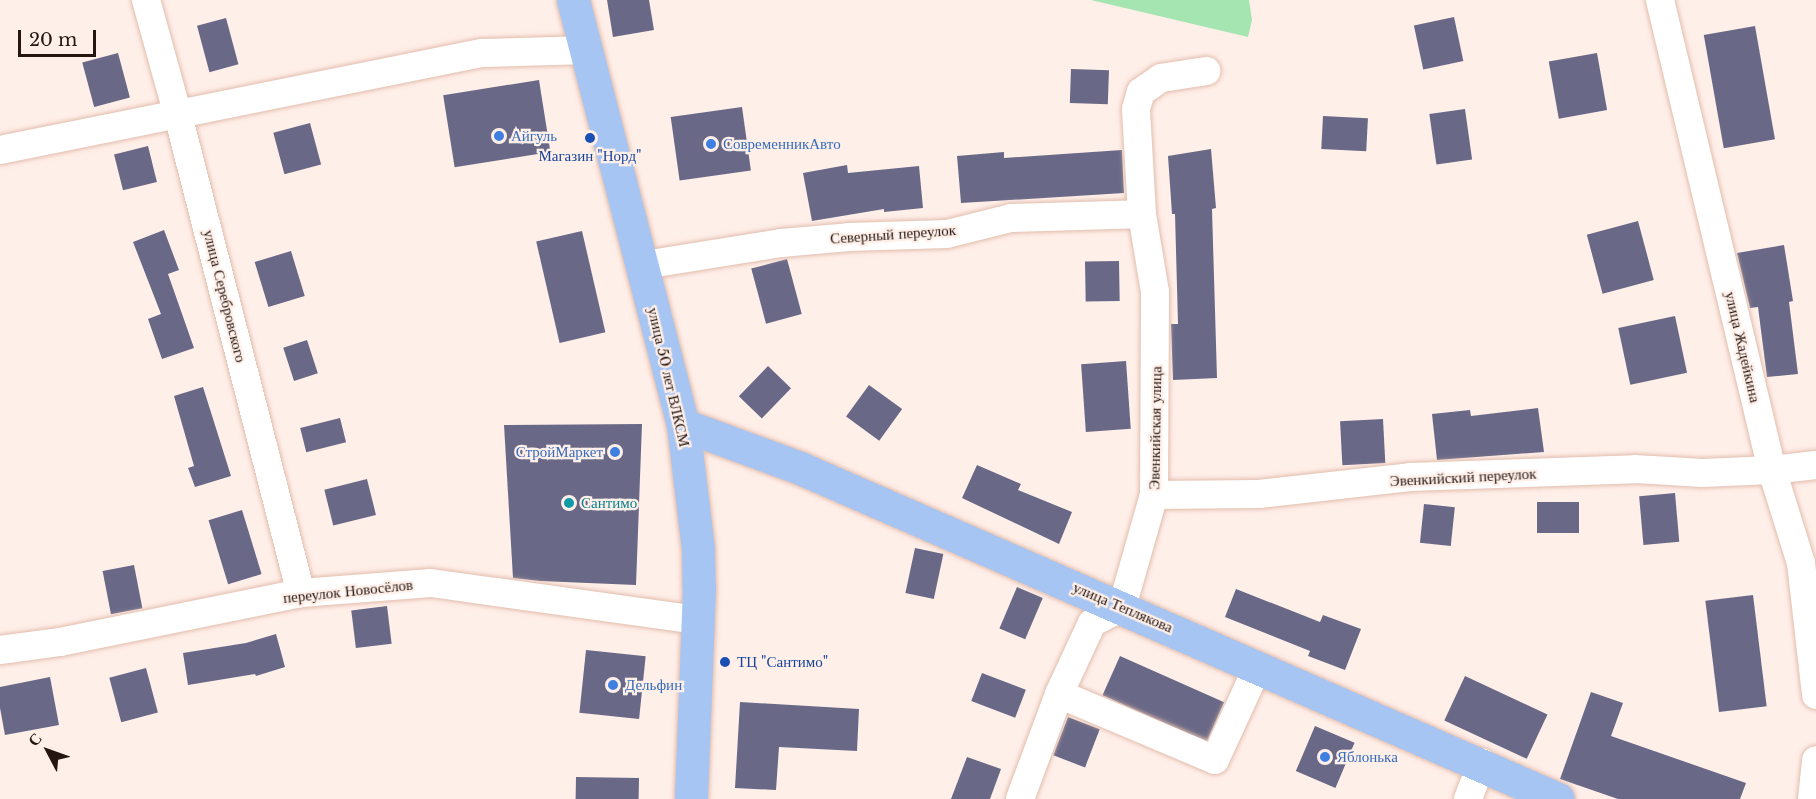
<!DOCTYPE html>
<html>
<head>
<meta charset="utf-8">
<style>
	body { margin:0 }
	#map { position:relative; width:1816px; height:799px; overflow:hidden; background:#ffefe9; font-family:"Libre Baskerville",serif }
	div>[style] { position:absolute }
	.green>* { inset:0; background:#a5e5b1 }
	.building>* { inset:0; background:#696987; transform-origin:0 0 }
	.roads { filter:drop-shadow(0 0 2px #e2bdad) drop-shadow(0 0 2px #e2bdad) }
	.minor>* { height:28px; margin:-14px; padding:0 14px; transform-origin:14px; border-radius:14px; background:#fff }
	.major>* { height:33px; margin:-16.5px; padding:0 16.5px; transform-origin:16.5px; border-radius:16.5px; background:#a7c5f2 }
	.dots>* { width:16px; height:16px; translate:-50% -50%; box-sizing:border-box; border:3px solid #ffefe9; border-radius:50% }
	span { translate:-50% -50%; white-space:nowrap; text-align:center; line-height:1.15; -webkit-text-stroke:4.5px #ffefe9; paint-order:stroke }
	.shop-label { font-size:15px; color:#366cbe }
	.left { translate:0 -50%; text-align:left }
	.right { translate:-100% -50%; text-align:right }
	.transit-label { font-size:15px; color:#164399 }
	.street-label { font-size:15px; color:#241611 }
	.culture-label { font-size:15px; color:#0d838f }
	.north { position:absolute; left:18px; top:721px; width:60px; height:60px; -webkit-text-stroke:4px #ffefe9; paint-order:stroke; rotate:311deg; font-size:16px; font-weight:700; line-height:24px; text-align:center; color:#241611 }
	.north::after { content:''; display:block; margin:auto; width:21px; height:27px; background:#241611; clip-path:polygon(50% 0,100% 100%,50% 72%,0 100%) }
	.scale { position:absolute; left:18px; top:30px; width:78px; height:27px; box-sizing:border-box; border:3px solid #241611; border-top:0; padding-left:8px; font-size:18px; line-height:21px; white-space:nowrap; color:#241611; -webkit-text-stroke:4px #ffefe9; paint-order:stroke }
</style>
</head>
<body>
<div id="map">
	<div class="green">
		<div style="clip-path:polygon(1091px 0,1249px 0,1252px 20px,1248px 37px)"></div>
	</div>
	<div class="building">
		<div style="clip-path:polygon(607px 0,649px 0,654px 30px,613px 37px)"></div>
		<div style="left:1454px;top:17px;width:45px;height:41px;rotate:78deg"></div>
		<div style="left:226px;top:18px;width:48px;height:30px;rotate:75deg"></div>
		<div style="left:1755px;top:26px;width:115px;height:52px;rotate:80deg"></div>
		<div style="left:118px;top:53px;width:46px;height:37px;rotate:75deg"></div>
		<div style="left:1597px;top:53px;width:58px;height:49px;rotate:80deg"></div>
		<div style="left:1071px;top:69px;width:38px;height:34px;rotate:2deg"></div>
		<div style="left:539px;top:80px;width:73px;height:97px;rotate:81deg"></div>
		<div style="left:742px;top:107px;width:64px;height:72px;rotate:82deg"></div>
		<div style="left:1465px;top:109px;width:51px;height:36px;rotate:82deg"></div>
		<div style="left:1323px;top:116px;width:45px;height:33px;rotate:3deg"></div>
		<div style="left:310px;top:123px;width:43px;height:38px;rotate:75deg"></div>
		<div style="left:148px;top:146px;width:37px;height:35px;rotate:76deg"></div>
		<div style="clip-path:polygon(1211px 149px,1216px 208px,1212px 209px,1217px 378px,1173px 380px,1171px 324px,1178px 324px,1175px 214px,1172px 214px,1168px 156px)"></div>
		<div style="clip-path:polygon(1122px 150px,1124px 193px,961px 203px,957px 156px,1004px 152px,1004px 158px)"></div>
		<div style="clip-path:polygon(847px 165px,848px 173px,919px 166px,923px 208px,884px 212px,884px 209px,812px 221px,803px 173px)"></div>
		<div style="left:1638px;top:221px;width:61px;height:53px;rotate:75deg"></div>
		<div style="clip-path:polygon(164px 230px,179px 270px,168px 274px,194px 348px,162px 359px,148px 319px,161px 314px,133px 242px)"></div>
		<div style="left:582px;top:231px;width:104px;height:47px;rotate:77deg"></div>
		<div style="clip-path:polygon(1784px 245px,1793px 301px,1789px 302px,1798px 374px,1767px 377px,1758px 307px,1750px 308px,1737px 253px)"></div>
		<div style="left:291px;top:251px;width:47px;height:38px;rotate:73deg"></div>
		<div style="left:787px;top:259px;width:57px;height:37px;rotate:75deg"></div>
		<div style="left:1119px;top:261px;width:40px;height:34px;rotate:89deg"></div>
		<div style="left:1675px;top:316px;width:58px;height:58px;rotate:78deg"></div>
		<div style="left:307px;top:340px;width:35px;height:25px;rotate:72deg"></div>
		<div style="left:1126px;top:361px;width:68px;height:45px;rotate:86deg"></div>
		<div style="left:768px;top:366px;width:32px;height:42px;rotate:44deg"></div>
		<div style="left:869px;top:385px;width:41px;height:39px;rotate:36deg"></div>
		<div style="clip-path:polygon(203px 387px,231px 476px,195px 487px,188px 468px,194px 466px,174px 396px)"></div>
		<div style="clip-path:polygon(1538px 408px,1544px 452px,1437px 460px,1432px 414px,1470px 410px,1471px 416px)"></div>
		<div style="left:340px;top:418px;width:25px;height:41px;rotate:76deg"></div>
		<div style="left:1383px;top:419px;width:44px;height:43px;rotate:87deg"></div>
		<div style="clip-path:polygon(642px 424px,636px 585px,540px 581px,513px 578px,504px 425px)"></div>
		<div style="clip-path:polygon(977px 465px,1021px 484px,1018px 490px,1072px 512px,1059px 544px,962px 498px)"></div>
		<div style="left:367px;top:479px;width:37px;height:44px;rotate:76deg"></div>
		<div style="left:1675px;top:493px;width:49px;height:36px;rotate:85deg"></div>
		<div style="left:1537px;top:502px;width:42px;height:31px"></div>
		<div style="left:1424px;top:504px;width:31px;height:39px;rotate:6deg"></div>
		<div style="left:242px;top:510px;width:67px;height:35px;rotate:73deg"></div>
		<div style="left:915px;top:548px;width:29px;height:46px;rotate:12deg"></div>
		<div style="left:134px;top:565px;width:44px;height:32px;rotate:79deg"></div>
		<div style="left:1017px;top:587px;width:28px;height:45px;rotate:23deg"></div>
		<div style="clip-path:polygon(1236px 589px,1320px 622px,1323px 615px,1361px 629px,1345px 670px,1308px 656px,1310px 651px,1225px 617px)"></div>
		<div style="left:1753px;top:595px;width:112px;height:48px;rotate:83deg"></div>
		<div style="left:387px;top:606px;width:38px;height:36px;rotate:83deg"></div>
		<div style="clip-path:polygon(276px 634px,285px 667px,256px 676px,255px 674px,188px 685px,183px 653px,246px 643px)"></div>
		<div style="left:586px;top:650px;width:60px;height:63px;rotate:6deg"></div>
		<div style="left:1120px;top:656px;width:114px;height:43px;rotate:24deg"></div>
		<div style="left:146px;top:668px;width:46px;height:38px;rotate:75deg"></div>
		<div style="left:982px;top:673px;width:47px;height:30px;rotate:21deg"></div>
		<div style="left:1465px;top:676px;width:91px;height:49px;rotate:25deg"></div>
		<div style="clip-path:polygon(50px 677px,59px 725px,5px 735px,0 708px,0 687px)"></div>
		<div style="clip-path:polygon(1591px 692px,1623px 703px,1611px 736px,1746px 783px,1740px 799px,1618px 799px,1560px 779px)"></div>
		<div style="clip-path:polygon(740px 702px,859px 709px,857px 751px,779px 747px,776px 790px,735px 788px)"></div>
		<div style="left:1068px;top:717px;width:34px;height:41px;rotate:21deg"></div>
		<div style="left:1315px;top:726px;width:43px;height:49px;rotate:23deg"></div>
		<div style="clip-path:polygon(967px 757px,1001px 769px,990px 799px,951px 799px)"></div>
		<div style="left:576px;top:777px;width:63px;height:22px;rotate:1deg"></div>
	</div>
	<div class="roads">
		<div class="minor">
			<div style="left:146px;top:0;width:119px;rotate:74.5deg"></div>
			<div style="left:178px;top:115px;width:494px;rotate:75.6deg"></div>
			<div style="left:1660px;top:0;width:483px;rotate:76.6deg"></div>
			<div style="left:1772px;top:470px;width:97px;rotate:72.7deg"></div>
			<div style="left:1801px;top:563px;width:133px;rotate:83.5deg"></div>
			<div style="left:0;top:150px;width:492px;rotate:-11.4deg"></div>
			<div style="left:482px;top:53px;width:106px;rotate:-1.6deg"></div>
			<div style="left:644px;top:265px;width:139px;rotate:-9.1deg"></div>
			<div style="left:781px;top:243px;width:68px;rotate:-5deg"></div>
			<div style="left:849px;top:237px;width:98px;rotate:-1.8deg"></div>
			<div style="left:947px;top:234px;width:66px;rotate:-14deg"></div>
			<div style="left:1011px;top:218px;width:131px;rotate:-1.7deg"></div>
			<div style="left:1154px;top:495px;width:105px;rotate:-0.5deg"></div>
			<div style="left:1259px;top:494px;width:152px;rotate:-6.4deg"></div>
			<div style="left:1410px;top:477px;width:225px;rotate:-2deg"></div>
			<div style="left:1635px;top:469px;width:67px;rotate:3.4deg"></div>
			<div style="left:1702px;top:473px;width:70px;rotate:-2.5deg"></div>
			<div style="left:1772px;top:470px;width:44px;rotate:-6.5deg"></div>
			<div style="left:0;top:650px;width:61px;rotate:-7.6deg"></div>
			<div style="left:60px;top:642px;width:246px;rotate:-11.5deg"></div>
			<div style="left:301px;top:593px;width:130px;rotate:-4.4deg"></div>
			<div style="left:431px;top:583px;width:270px;rotate:7.9deg"></div>
			<div style="left:1059px;top:694px;width:169px;rotate:22.9deg"></div>
			<div style="left:1215px;top:760px;width:103px;rotate:-65.4deg"></div>
			<div style="left:1020px;top:799px;width:112px;rotate:-69.6deg"></div>
			<div style="left:1059px;top:694px;width:78px;rotate:-65.1deg"></div>
			<div style="left:1092px;top:623px;width:34px;rotate:-28deg"></div>
			<div style="left:1122px;top:607px;width:116px;rotate:-74.1deg"></div>
			<div style="left:1154px;top:495px;width:203px;rotate:-89.7deg"></div>
			<div style="left:1155px;top:292px;width:79px;rotate:-99.5deg"></div>
			<div style="left:1142px;top:214px;width:105px;rotate:-93.3deg"></div>
			<div style="left:1136px;top:109px;width:18px;rotate:-74deg"></div>
			<div style="left:1141px;top:92px;width:24px;rotate:-35deg"></div>
			<div style="left:1161px;top:78px;width:46px;rotate:-8.8deg"></div>
			<div style="left:1468px;top:799px;width:39px;rotate:-69deg"></div>
			<div style="left:1812px;top:799px;width:39px;rotate:-84deg"></div>
		</div>
		<div class="major">
			<div style="left:573px;top:0;width:439px;rotate:75.5deg"></div>
			<div style="left:683px;top:425px;width:125px;rotate:83.1deg"></div>
			<div style="left:698px;top:549px;width:39px;rotate:89deg"></div>
			<div style="left:699px;top:588px;width:211px;rotate:92.2deg"></div>
			<div style="left:683px;top:425px;width:125px;rotate:20.2deg"></div>
			<div style="left:800px;top:468px;width:827px;rotate:23.59deg"></div>
		</div>
	</div>
	<div class="dots">
		<div style="left:499px;top:136px;background:#3f7fe0"></div>
		<div style="left:590px;top:138px;background:#1a4fb4"></div>
		<div style="left:711px;top:144px;background:#3f7fe0"></div>
		<div style="left:615px;top:452px;background:#3f7fe0"></div>
		<div style="left:569px;top:503px;background:#0f9aa8"></div>
		<div style="left:725px;top:662px;background:#1a4fb4"></div>
		<div style="left:613px;top:685px;background:#3f7fe0"></div>
		<div style="left:1325px;top:757px;background:#3f7fe0"></div>
	</div>
	<div class="shop-label">
		<span class="left" style="left:511px;top:136px">Айгуль</span>
		<span class="left" style="left:723px;top:144px">СовременникАвто</span>
		<span class="right" style="left:603px;top:452px">СтройМаркет</span>
		<span class="left" style="left:625px;top:685px">Дельфин</span>
		<span class="left" style="left:1337px;top:757px">Яблонька</span>
	</div>
	<div class="transit-label">
		<span style="left:590px;top:156px">Магазин "Норд"</span>
		<span class="left" style="left:737px;top:662px">ТЦ "Сантимо"</span>
	</div>
	<div class="street-label">
		<span style="left:893px;top:234px;rotate:-4deg">Северный переулок</span>
		<span style="left:225px;top:296px;rotate:76deg">улица Серебровского</span>
		<span style="left:1743px;top:347px;rotate:77deg">улица Жадейкина</span>
		<span style="left:669px;top:377px;rotate:77deg">улица 50 лет ВЛКСМ</span>
		<span style="left:1155px;top:428px;rotate:-89deg">Эвенкийская улица</span>
		<span style="left:1463px;top:477px;rotate:-3deg">Эвенкийский переулок</span>
		<span style="left:348px;top:591px;rotate:-6deg">переулок Новосёлов</span>
		<span style="left:1123px;top:607px;rotate:23deg">улица Теплякова</span>
	</div>
	<div class="culture-label">
		<span class="left" style="left:581px;top:503px">Сантимо</span>
	</div>
	<div class="north">С</div>
	<div class="scale">20 m</div>
</div>
</body>
</html>
